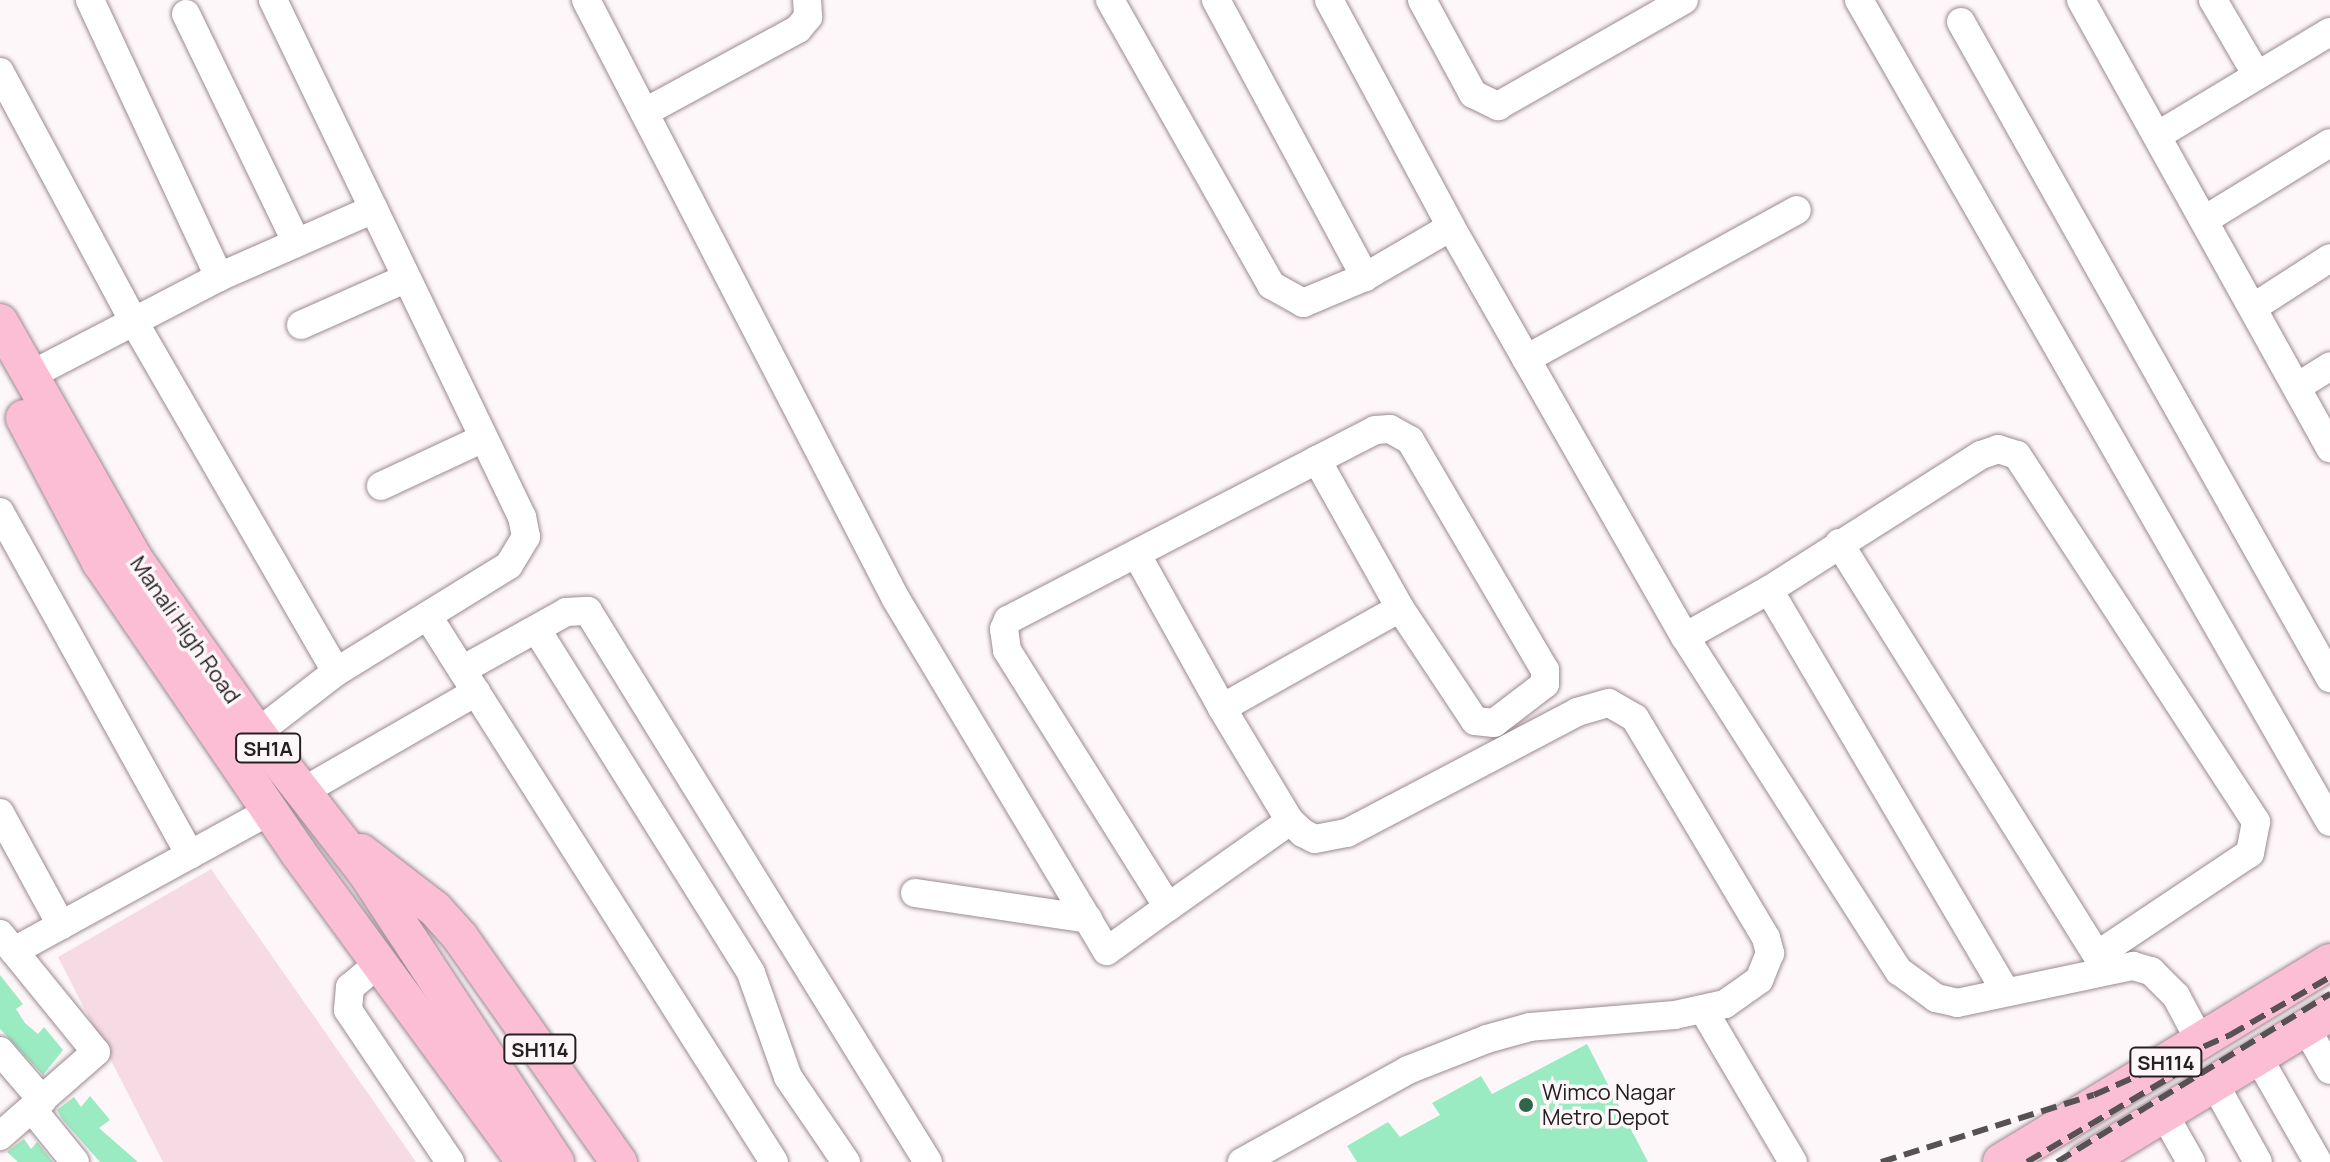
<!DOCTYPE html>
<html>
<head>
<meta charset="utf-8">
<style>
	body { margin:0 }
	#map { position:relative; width:2330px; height:1162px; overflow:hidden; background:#fef7fa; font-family:Manrope,sans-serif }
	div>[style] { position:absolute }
	.green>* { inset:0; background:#f6dbe4 }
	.building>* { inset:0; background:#9aebc1 }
	.roads { filter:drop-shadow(0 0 2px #9a8b90) drop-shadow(0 0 2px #9a8b90) }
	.minor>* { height:28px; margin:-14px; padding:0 14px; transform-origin:14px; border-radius:14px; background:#fff }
	.major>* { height:36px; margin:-18px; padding:0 18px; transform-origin:18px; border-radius:18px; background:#fbbed5 }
	.rail>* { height:6px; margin-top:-3px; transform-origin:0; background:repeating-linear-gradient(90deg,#575153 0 16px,transparent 0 24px) }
	.dots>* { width:22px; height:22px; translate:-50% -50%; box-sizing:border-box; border:4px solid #fef7fa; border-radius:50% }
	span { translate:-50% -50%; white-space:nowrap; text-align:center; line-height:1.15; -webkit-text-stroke:7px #fef7fa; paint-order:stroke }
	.shield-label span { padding:2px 6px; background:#fef7fa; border:2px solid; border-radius:6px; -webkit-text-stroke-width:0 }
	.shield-label { font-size:20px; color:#262022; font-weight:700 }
	.street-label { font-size:22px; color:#262022 }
	.poi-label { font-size:22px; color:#262022 }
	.left { translate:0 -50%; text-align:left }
</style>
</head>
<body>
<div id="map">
	<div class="green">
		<div style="clip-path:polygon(211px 869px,416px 1162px,163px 1162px,58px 957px)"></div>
	</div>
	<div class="building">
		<div style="clip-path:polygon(0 975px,23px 1004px,16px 1009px,25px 1023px,38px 1034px,44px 1027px,63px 1050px,43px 1075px,0 1029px)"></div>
		<div style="clip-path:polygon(1587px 1044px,1648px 1162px,1357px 1162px,1347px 1146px,1388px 1122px,1400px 1137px,1440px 1115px,1432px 1103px,1481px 1076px,1492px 1094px)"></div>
		<div style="clip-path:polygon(90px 1096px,110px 1120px,99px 1128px,138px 1162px,100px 1162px,62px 1119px,57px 1110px,74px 1097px,81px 1107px)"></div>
		<div style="clip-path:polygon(24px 1139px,31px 1149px,37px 1142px,53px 1162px,18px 1162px,7px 1152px)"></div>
	</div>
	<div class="roads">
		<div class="minor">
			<div style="left:90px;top:0;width:306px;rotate:65deg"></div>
			<div style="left:586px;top:0;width:674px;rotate:62.64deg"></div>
			<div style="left:896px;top:599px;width:410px;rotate:59.1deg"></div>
			<div style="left:1107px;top:951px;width:75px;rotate:-35.8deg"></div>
			<div style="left:1110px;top:0;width:327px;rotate:60.5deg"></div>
			<div style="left:1271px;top:285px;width:37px;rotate:29deg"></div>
			<div style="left:1303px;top:303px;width:67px;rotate:-22.8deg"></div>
			<div style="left:1365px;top:277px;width:99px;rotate:-30.2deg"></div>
			<div style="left:1216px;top:0;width:315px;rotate:61.7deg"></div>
			<div style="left:1329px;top:0;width:258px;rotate:61.7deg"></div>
			<div style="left:1451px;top:227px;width:472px;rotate:60.3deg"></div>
			<div style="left:1685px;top:637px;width:397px;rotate:57.4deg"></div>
			<div style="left:1899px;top:971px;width:46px;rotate:36.1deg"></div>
			<div style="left:1936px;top:998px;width:22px;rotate:13deg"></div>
			<div style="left:1957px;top:1003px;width:180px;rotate:-11.9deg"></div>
			<div style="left:2133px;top:966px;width:19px;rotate:16deg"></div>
			<div style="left:2151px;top:971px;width:35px;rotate:45deg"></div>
			<div style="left:2176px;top:996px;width:51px;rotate:61.9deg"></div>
			<div style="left:1422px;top:0;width:107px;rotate:61.5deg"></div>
			<div style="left:1473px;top:94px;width:28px;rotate:26deg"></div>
			<div style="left:1498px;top:106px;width:214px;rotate:-29.7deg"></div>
			<div style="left:1859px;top:0;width:947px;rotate:60.19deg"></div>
			<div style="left:2081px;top:0;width:513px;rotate:60.93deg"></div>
			<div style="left:2213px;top:0;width:86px;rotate:59.8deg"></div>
			<div style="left:186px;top:14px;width:253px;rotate:64.2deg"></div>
			<div style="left:1961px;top:22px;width:753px;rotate:60.64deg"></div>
			<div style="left:0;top:72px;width:281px;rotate:61.8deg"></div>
			<div style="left:133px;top:320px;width:406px;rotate:60deg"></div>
			<div style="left:647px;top:111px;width:172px;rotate:-28.5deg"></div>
			<div style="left:798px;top:29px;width:16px;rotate:-50deg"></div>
			<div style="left:808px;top:17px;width:17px;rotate:-93deg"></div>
			<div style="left:2160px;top:134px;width:198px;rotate:-31deg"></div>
			<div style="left:2206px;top:219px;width:145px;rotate:-31.5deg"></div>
			<div style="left:2254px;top:307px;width:90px;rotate:-32.8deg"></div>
			<div style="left:301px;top:325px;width:114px;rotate:-23.9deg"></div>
			<div style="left:1526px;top:359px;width:309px;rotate:-28.8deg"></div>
			<div style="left:29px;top:376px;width:214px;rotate:-27.5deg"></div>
			<div style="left:219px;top:277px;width:169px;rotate:-23.7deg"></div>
			<div style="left:2297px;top:387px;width:39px;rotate:-32deg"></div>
			<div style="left:381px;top:486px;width:111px;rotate:-25deg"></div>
			<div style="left:0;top:512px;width:392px;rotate:61deg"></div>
			<div style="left:1839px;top:543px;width:501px;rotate:57.96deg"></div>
			<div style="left:1137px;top:555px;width:175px;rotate:60.9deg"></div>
			<div style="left:1222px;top:708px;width:132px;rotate:59deg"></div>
			<div style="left:1290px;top:821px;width:18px;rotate:43deg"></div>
			<div style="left:1303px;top:833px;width:13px;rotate:27deg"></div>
			<div style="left:1315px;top:839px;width:33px;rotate:-11deg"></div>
			<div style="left:1347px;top:833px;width:260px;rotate:-27.7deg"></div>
			<div style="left:1577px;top:712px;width:33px;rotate:-16deg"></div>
			<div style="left:1609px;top:703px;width:30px;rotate:30deg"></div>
			<div style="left:1635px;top:718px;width:256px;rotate:59.2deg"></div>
			<div style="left:1766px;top:938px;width:16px;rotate:75deg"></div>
			<div style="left:1770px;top:953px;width:29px;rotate:112deg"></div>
			<div style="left:1759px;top:980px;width:42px;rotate:144.8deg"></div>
			<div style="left:1725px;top:1004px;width:51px;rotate:167.6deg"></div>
			<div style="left:1675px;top:1015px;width:145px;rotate:175.3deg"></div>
			<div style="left:1530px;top:1027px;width:45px;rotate:164.4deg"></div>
			<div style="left:1487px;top:1039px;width:85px;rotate:158.6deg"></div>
			<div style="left:1408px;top:1070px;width:190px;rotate:151deg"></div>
			<div style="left:1769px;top:590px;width:465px;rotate:59.5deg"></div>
			<div style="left:429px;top:618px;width:644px;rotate:57.62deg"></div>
			<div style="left:537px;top:630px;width:404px;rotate:58deg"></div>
			<div style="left:751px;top:973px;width:110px;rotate:70.4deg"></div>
			<div style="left:788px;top:1077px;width:103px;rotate:55.7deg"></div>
			<div style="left:1685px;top:637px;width:96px;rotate:-29.2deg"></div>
			<div style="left:1769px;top:590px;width:251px;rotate:-32.5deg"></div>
			<div style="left:1981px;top:455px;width:18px;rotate:-19deg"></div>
			<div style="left:1998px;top:449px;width:20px;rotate:18deg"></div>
			<div style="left:2017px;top:455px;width:438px;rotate:56.9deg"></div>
			<div style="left:2256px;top:822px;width:32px;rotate:101deg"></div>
			<div style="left:2250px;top:853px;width:184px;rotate:146.3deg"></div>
			<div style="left:462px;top:670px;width:119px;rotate:-29.1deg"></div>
			<div style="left:566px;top:612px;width:22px;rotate:-3deg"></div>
			<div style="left:588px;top:611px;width:647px;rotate:58.32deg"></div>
			<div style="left:1222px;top:708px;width:204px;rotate:-29.3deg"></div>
			<div style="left:1400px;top:608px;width:170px;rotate:-119.3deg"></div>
			<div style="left:257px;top:733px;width:100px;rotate:-37.7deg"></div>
			<div style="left:336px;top:672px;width:203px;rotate:-31.7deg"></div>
			<div style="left:509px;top:565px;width:33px;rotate:-59deg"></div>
			<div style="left:526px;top:537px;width:20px;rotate:-101deg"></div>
			<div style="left:522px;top:517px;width:574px;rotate:-115.72deg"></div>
			<div style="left:302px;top:792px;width:201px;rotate:-29.9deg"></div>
			<div style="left:0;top:813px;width:128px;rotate:61.4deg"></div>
			<div style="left:1290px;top:821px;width:149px;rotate:144.8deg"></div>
			<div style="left:1168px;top:907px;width:303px;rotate:-122.1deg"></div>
			<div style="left:1007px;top:650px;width:21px;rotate:-98deg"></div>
			<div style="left:1004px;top:629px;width:10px;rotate:-66deg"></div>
			<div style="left:1008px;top:620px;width:348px;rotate:-27.4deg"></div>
			<div style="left:1317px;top:460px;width:65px;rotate:-27.3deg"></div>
			<div style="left:1375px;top:430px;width:15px;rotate:-4deg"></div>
			<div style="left:1390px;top:429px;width:23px;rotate:29deg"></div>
			<div style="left:1410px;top:440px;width:267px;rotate:59.6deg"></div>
			<div style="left:1545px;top:670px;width:14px;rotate:90deg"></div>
			<div style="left:1545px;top:684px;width:64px;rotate:142.6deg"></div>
			<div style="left:1494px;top:723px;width:19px;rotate:-174deg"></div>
			<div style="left:1475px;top:721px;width:136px;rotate:-123.6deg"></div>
			<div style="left:915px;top:893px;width:175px;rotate:8.5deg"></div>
			<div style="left:0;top:934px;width:152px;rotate:50.9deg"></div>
			<div style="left:96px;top:1052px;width:128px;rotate:138.8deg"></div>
			<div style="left:14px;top:951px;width:292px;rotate:-28.7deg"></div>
			<div style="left:379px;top:963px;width:38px;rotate:140deg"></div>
			<div style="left:350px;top:987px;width:23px;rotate:95deg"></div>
			<div style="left:348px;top:1010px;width:183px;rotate:56.1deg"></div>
			<div style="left:1704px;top:1011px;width:175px;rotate:59.5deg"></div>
			<div style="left:2306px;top:1028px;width:48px;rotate:60.3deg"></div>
			<div style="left:0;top:1051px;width:65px;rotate:49.4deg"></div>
			<div style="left:2258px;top:1057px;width:121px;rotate:60.3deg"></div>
			<div style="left:2214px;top:1083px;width:90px;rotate:60.9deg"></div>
			<div style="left:32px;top:1109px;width:68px;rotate:50.9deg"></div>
			<div style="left:2164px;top:1114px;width:55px;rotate:60.6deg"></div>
		</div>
		<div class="major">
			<div style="left:0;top:322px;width:271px;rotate:60.4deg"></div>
			<div style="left:134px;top:558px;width:214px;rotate:54.9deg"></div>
			<div style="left:257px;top:733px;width:177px;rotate:52.1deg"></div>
			<div style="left:366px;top:873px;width:346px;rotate:56.7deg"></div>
			<div style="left:24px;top:418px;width:163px;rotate:62.2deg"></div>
			<div style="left:100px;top:562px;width:350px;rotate:55.7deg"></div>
			<div style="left:297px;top:851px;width:386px;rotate:53.8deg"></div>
			<div style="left:361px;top:852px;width:93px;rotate:37.6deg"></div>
			<div style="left:435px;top:909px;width:38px;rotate:48deg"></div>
			<div style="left:460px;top:937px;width:276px;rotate:54.8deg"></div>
			<div style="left:2001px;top:1162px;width:385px;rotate:-31.3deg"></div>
			<div style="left:2085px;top:1162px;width:287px;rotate:-31.3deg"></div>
		</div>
	</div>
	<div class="rail">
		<div style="left:1881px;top:1162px;width:223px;rotate:-17.5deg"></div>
		<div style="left:2094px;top:1095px;width:149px;rotate:-23.8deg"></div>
		<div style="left:2230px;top:1035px;width:116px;rotate:-30.1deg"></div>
		<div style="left:2027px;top:1162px;width:199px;rotate:-30.6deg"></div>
		<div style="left:2057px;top:1162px;width:321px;rotate:-31.6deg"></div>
	</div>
	<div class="dots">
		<div style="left:1526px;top:1105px;background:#2f654b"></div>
	</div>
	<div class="shield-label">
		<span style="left:268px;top:748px">SH1A</span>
		<span style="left:540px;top:1049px">SH114</span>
		<span style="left:2166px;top:1062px">SH114</span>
	</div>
	<div class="street-label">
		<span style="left:185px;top:630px;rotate:55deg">Manali High Road</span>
	</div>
	<div class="poi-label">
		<span class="left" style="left:1542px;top:1105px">Wimco Nagar<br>Metro Depot</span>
	</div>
</div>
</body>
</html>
